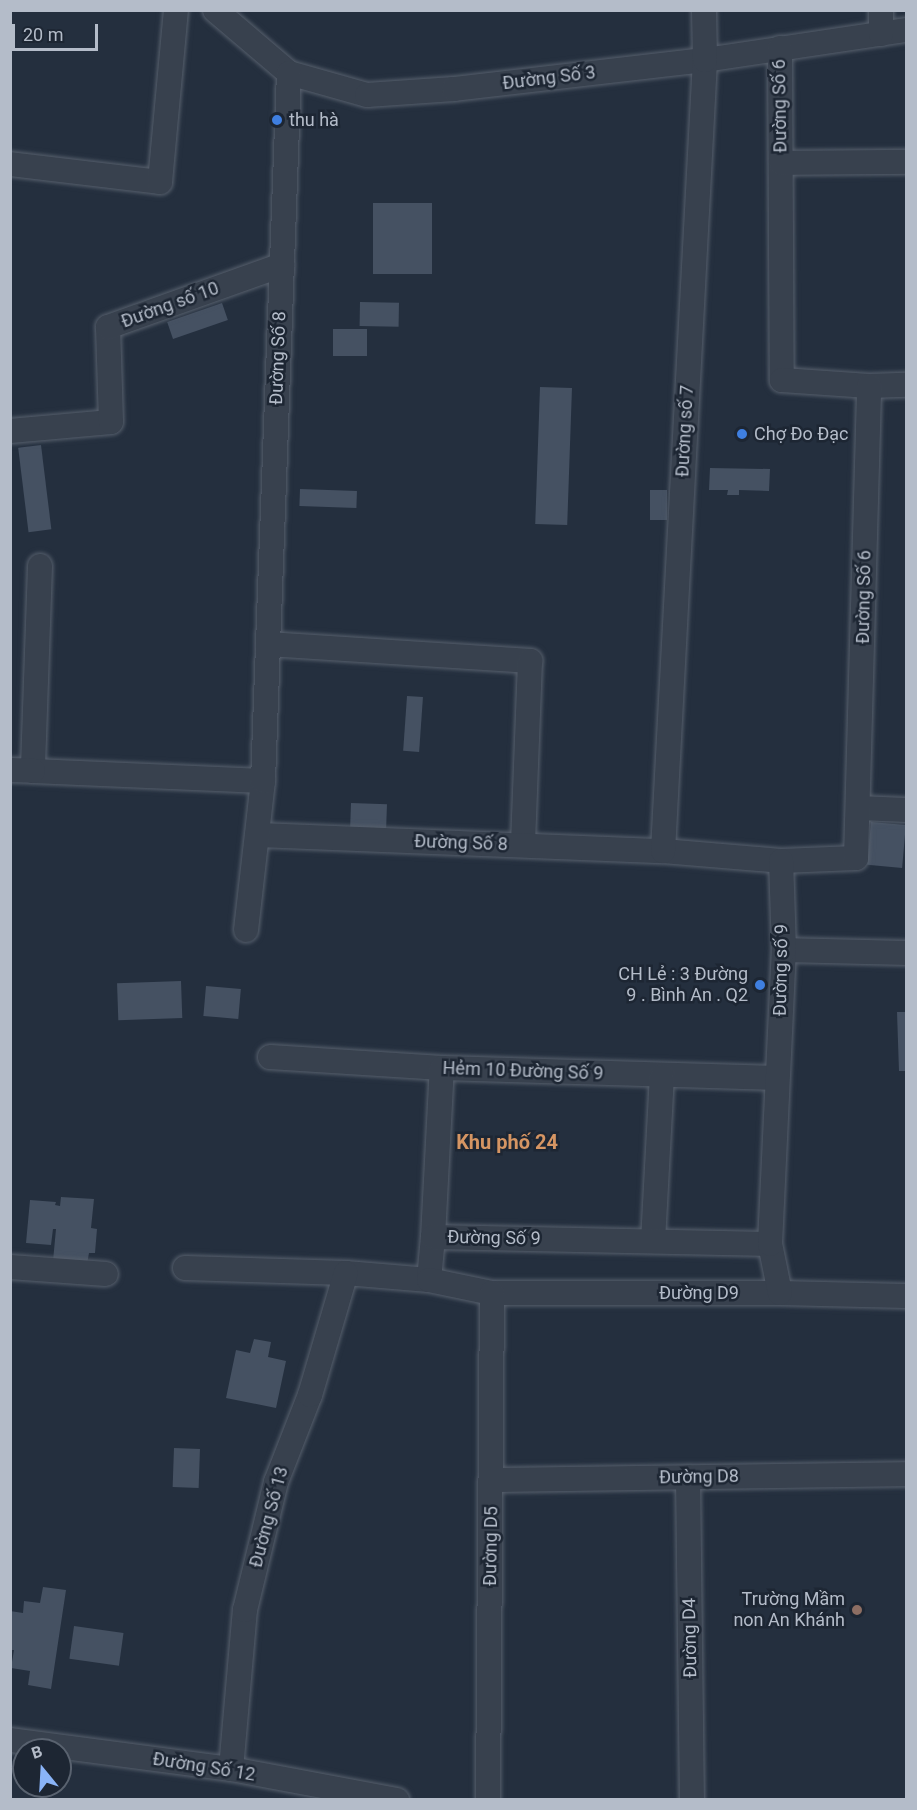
<!DOCTYPE html>
<html>
<head>
<meta charset="utf-8">
<style>
	body { margin:0 }
	#map { position:relative; width:917px; height:1810px; overflow:hidden; background:#242f3e; font-family:Roboto,sans-serif }
	div>[style] { position:absolute }
	.building>* { inset:0; background:#455162; transform-origin:0 0 }
	.roads { filter:drop-shadow(0 0 2px #565f6c) drop-shadow(0 0 2px #565f6c) }
	.street>* { height:24px; margin:-12px; padding:0 12px; transform-origin:12px; border-radius:12px; background:#38414e }
	.dots>* { width:16px; height:16px; translate:-50% -50%; box-sizing:border-box; border:3px solid #1d2633; border-radius:50% }
	span { translate:-50% -50%; white-space:nowrap; text-align:center; line-height:1.15; -webkit-text-stroke:5px #1d2633; paint-order:stroke }
	.street-label { font-size:18px; color:#b4bcc9 }
	.poi-label { font-size:18px; color:#b4bcc9 }
	.left { translate:0 -50%; text-align:left }
	.right { translate:-100% -50%; text-align:right }
	.neighbourhood-label { font-size:20px; color:#d59563; font-weight:700 }
	.frame { position:absolute; inset:0; border:12px solid #b4bcc9; pointer-events:none }
	.north { position:absolute; left:12px; top:1738px; width:60px; height:60px; box-sizing:border-box; background:#1d2633; border:2px solid #59626f; border-radius:50%; rotate:342deg; font-size:16px; font-weight:700; line-height:24px; text-align:center; color:#b4bcc9 }
	.north::after { content:''; display:block; margin:auto; width:21px; height:27px; background:#8ab4f8; clip-path:polygon(50% 0,100% 100%,50% 72%,0 100%) }
	.scale { position:absolute; left:12px; top:24px; width:86px; height:27px; box-sizing:border-box; border:3px solid #b4bcc9; border-top:0; padding-left:8px; font-size:18px; line-height:21px; white-space:nowrap; color:#b4bcc9; -webkit-text-stroke:4px #1d2633; paint-order:stroke }
</style>
</head>
<body>
<div id="map">
	<div class="building">
		<div style="left:373px;top:203px;width:59px;height:71px"></div>
		<div style="left:360px;top:302px;width:39px;height:24px;rotate:1deg"></div>
		<div style="left:222px;top:303px;width:18px;height:58px;rotate:71deg"></div>
		<div style="left:367px;top:329px;width:27px;height:34px;rotate:90deg"></div>
		<div style="left:540px;top:387px;width:32px;height:137px;rotate:2deg"></div>
		<div style="left:41px;top:445px;width:85px;height:23px;rotate:83deg"></div>
		<div style="clip-path:polygon(710px 468px,770px 469px,769px 491px,739px 490px,739px 495px,727px 495px,728px 490px,709px 490px)"></div>
		<div style="left:300px;top:489px;width:57px;height:17px;rotate:2deg"></div>
		<div style="left:650px;top:490px;width:17px;height:30px"></div>
		<div style="left:407px;top:696px;width:16px;height:55px;rotate:4deg"></div>
		<div style="left:351px;top:803px;width:36px;height:24px;rotate:2deg"></div>
		<div style="left:871px;top:822px;width:35px;height:43px;rotate:5deg"></div>
		<div style="left:181px;top:981px;width:37px;height:64px;rotate:88deg"></div>
		<div style="left:206px;top:986px;width:35px;height:30px;rotate:5deg"></div>
		<div style="clip-path:polygon(897px 1012px,906px 1012px,906px 1071px,899px 1071px)"></div>
		<div style="clip-path:polygon(61px 1197px,94px 1199px,91px 1228px,97px 1229px,95px 1253px,89px 1253px,87px 1264px,53px 1261px,56px 1229px,53px 1229px,51px 1245px,26px 1243px,30px 1200px,56px 1202px,55px 1205px,60px 1206px)"></div>
		<div style="clip-path:polygon(254px 1339px,271px 1342px,268px 1357px,286px 1361px,276px 1408px,226px 1398px,236px 1350px,250px 1353px)"></div>
		<div style="left:174px;top:1448px;width:26px;height:39px;rotate:2deg"></div>
		<div style="clip-path:polygon(43px 1587px,66px 1590px,51px 1689px,28px 1685px,30px 1671px,11px 1668px,14px 1650px,10px 1650px,10px 1611px,23px 1613px,24px 1601px,40px 1603px)"></div>
		<div style="left:74px;top:1626px;width:50px;height:33px;rotate:8deg"></div>
	</div>
	<div class="roads">
		<div class="street">
			<div style="left:215px;top:10px;width:97px;rotate:40.4deg"></div>
			<div style="left:289px;top:73px;width:81px;rotate:15.8deg"></div>
			<div style="left:367px;top:95px;width:87px;rotate:-3.9deg"></div>
			<div style="left:454px;top:89px;width:253px;rotate:-6.6deg"></div>
			<div style="left:705px;top:60px;width:203px;rotate:-8.5deg"></div>
			<div style="left:881px;top:34px;width:24px;rotate:-90deg"></div>
			<div style="left:780px;top:48px;width:332px;rotate:89.7deg"></div>
			<div style="left:782px;top:380px;width:87px;rotate:3.9deg"></div>
			<div style="left:869px;top:386px;width:37px;rotate:-2deg"></div>
			<div style="left:781px;top:163px;width:125px;rotate:-0.5deg"></div>
			<div style="left:10px;top:164px;width:151px;rotate:6.8deg"></div>
			<div style="left:160px;top:182px;width:173px;rotate:-84.7deg"></div>
			<div style="left:10px;top:431px;width:101px;rotate:-5.1deg"></div>
			<div style="left:111px;top:422px;width:95px;rotate:-91.8deg"></div>
			<div style="left:108px;top:327px;width:185px;rotate:-19.6deg"></div>
			<div style="left:40px;top:566px;width:205px;rotate:92deg"></div>
			<div style="left:33px;top:771px;width:230px;rotate:2.5deg"></div>
			<div style="left:268px;top:644px;width:263px;rotate:3.7deg"></div>
			<div style="left:530px;top:661px;width:184px;rotate:92.2deg"></div>
			<div style="left:10px;top:770px;width:23px;rotate:2deg"></div>
			<div style="left:859px;top:808px;width:47px;rotate:2.4deg"></div>
			<div style="left:259px;top:835px;width:404px;rotate:2.3deg"></div>
			<div style="left:663px;top:851px;width:118px;rotate:4.8deg"></div>
			<div style="left:781px;top:861px;width:75px;rotate:-2.3deg"></div>
			<div style="left:856px;top:858px;width:472px;rotate:-88.4deg"></div>
			<div style="left:663px;top:851px;width:792px;rotate:-86.96deg"></div>
			<div style="left:705px;top:60px;width:50px;rotate:-91.1deg"></div>
			<div style="left:246px;top:930px;width:150px;rotate:-83.5deg"></div>
			<div style="left:263px;top:781px;width:708px;rotate:-87.9deg"></div>
			<div style="left:784px;top:950px;width:122px;rotate:1.4deg"></div>
			<div style="left:270px;top:1057px;width:172px;rotate:3.7deg"></div>
			<div style="left:442px;top:1068px;width:335px;rotate:1.7deg"></div>
			<div style="left:433px;top:1237px;width:169px;rotate:-87deg"></div>
			<div style="left:653px;top:1241px;width:165px;rotate:-86.9deg"></div>
			<div style="left:10px;top:1267px;width:96px;rotate:4.2deg"></div>
			<div style="left:185px;top:1268px;width:161px;rotate:1.8deg"></div>
			<div style="left:346px;top:1273px;width:83px;rotate:4.8deg"></div>
			<div style="left:429px;top:1280px;width:43px;rotate:-84.7deg"></div>
			<div style="left:433px;top:1237px;width:337px;rotate:1.2deg"></div>
			<div style="left:429px;top:1280px;width:64px;rotate:11.7deg"></div>
			<div style="left:492px;top:1293px;width:288px"></div>
			<div style="left:780px;top:1293px;width:126px;rotate:1.4deg"></div>
			<div style="left:780px;top:1293px;width:50px;rotate:-101.5deg"></div>
			<div style="left:770px;top:1244px;width:294px;rotate:-87.3deg"></div>
			<div style="left:784px;top:950px;width:89px;rotate:-91.9deg"></div>
			<div style="left:688px;top:1477px;width:323px;rotate:89.3deg"></div>
			<div style="left:492px;top:1480px;width:414px;rotate:-0.8deg"></div>
			<div style="left:10px;top:1740px;width:223px;rotate:7.5deg"></div>
			<div style="left:231px;top:1769px;width:169px;rotate:10.6deg"></div>
			<div style="left:231px;top:1769px;width:160px;rotate:-85deg"></div>
			<div style="left:245px;top:1610px;width:132px;rotate:-76.4deg"></div>
			<div style="left:276px;top:1482px;width:93px;rotate:-68.7deg"></div>
			<div style="left:310px;top:1395px;width:127px;rotate:-73.6deg"></div>
			<div style="left:488px;top:1800px;width:507px;rotate:-89.55deg"></div>
		</div>
	</div>
	<div class="dots">
		<div style="left:277px;top:120px;background:#3f7fe0"></div>
		<div style="left:742px;top:434px;background:#3f7fe0"></div>
		<div style="left:760px;top:985px;background:#3f7fe0"></div>
		<div style="left:857px;top:1610px;background:#8d6e63"></div>
	</div>
	<div class="street-label">
		<span style="left:549px;top:78px;rotate:-7deg">Đường Số 3</span>
		<span style="left:780px;top:106px;rotate:-91deg">Đường Số 6</span>
		<span style="left:170px;top:305px;rotate:-20deg">Đường số 10</span>
		<span style="left:278px;top:358px;rotate:-88deg">Đường Số 8</span>
		<span style="left:685px;top:431px;rotate:-87deg">Đường số 7</span>
		<span style="left:864px;top:597px;rotate:-89deg">Đường Số 6</span>
		<span style="left:461px;top:843px;rotate:2deg">Đường Số 8</span>
		<span style="left:781px;top:970px;rotate:-89deg">Đường số 9</span>
		<span style="left:523px;top:1071px;rotate:2deg">Hẻm 10 Đường Số 9</span>
		<span style="left:494px;top:1238px;rotate:1deg">Đường Số 9</span>
		<span style="left:699px;top:1293px">Đường D9</span>
		<span style="left:699px;top:1477px;rotate:-1deg">Đường D8</span>
		<span style="left:269px;top:1517px;rotate:-75deg">Đường Số 13</span>
		<span style="left:491px;top:1546px;rotate:-89deg">Đường D5</span>
		<span style="left:690px;top:1638px;rotate:-91deg">Đường D4</span>
		<span style="left:204px;top:1767px;rotate:9deg">Đường Số 12</span>
	</div>
	<div class="poi-label">
		<span class="left" style="left:289px;top:120px">thu hà</span>
		<span class="left" style="left:754px;top:434px">Chợ Đo Đạc</span>
		<span class="right" style="left:748px;top:985px">CH Lẻ : 3 Đường<br>9 . Bình An . Q2</span>
		<span class="right" style="left:845px;top:1610px">Trường Mầm<br>non An Khánh</span>
	</div>
	<div class="neighbourhood-label">
		<span style="left:507px;top:1142px">Khu phố 24</span>
	</div>
	<div class="frame"></div>
	<div class="north">B</div>
	<div class="scale">20 m</div>
</div>
</body>
</html>
